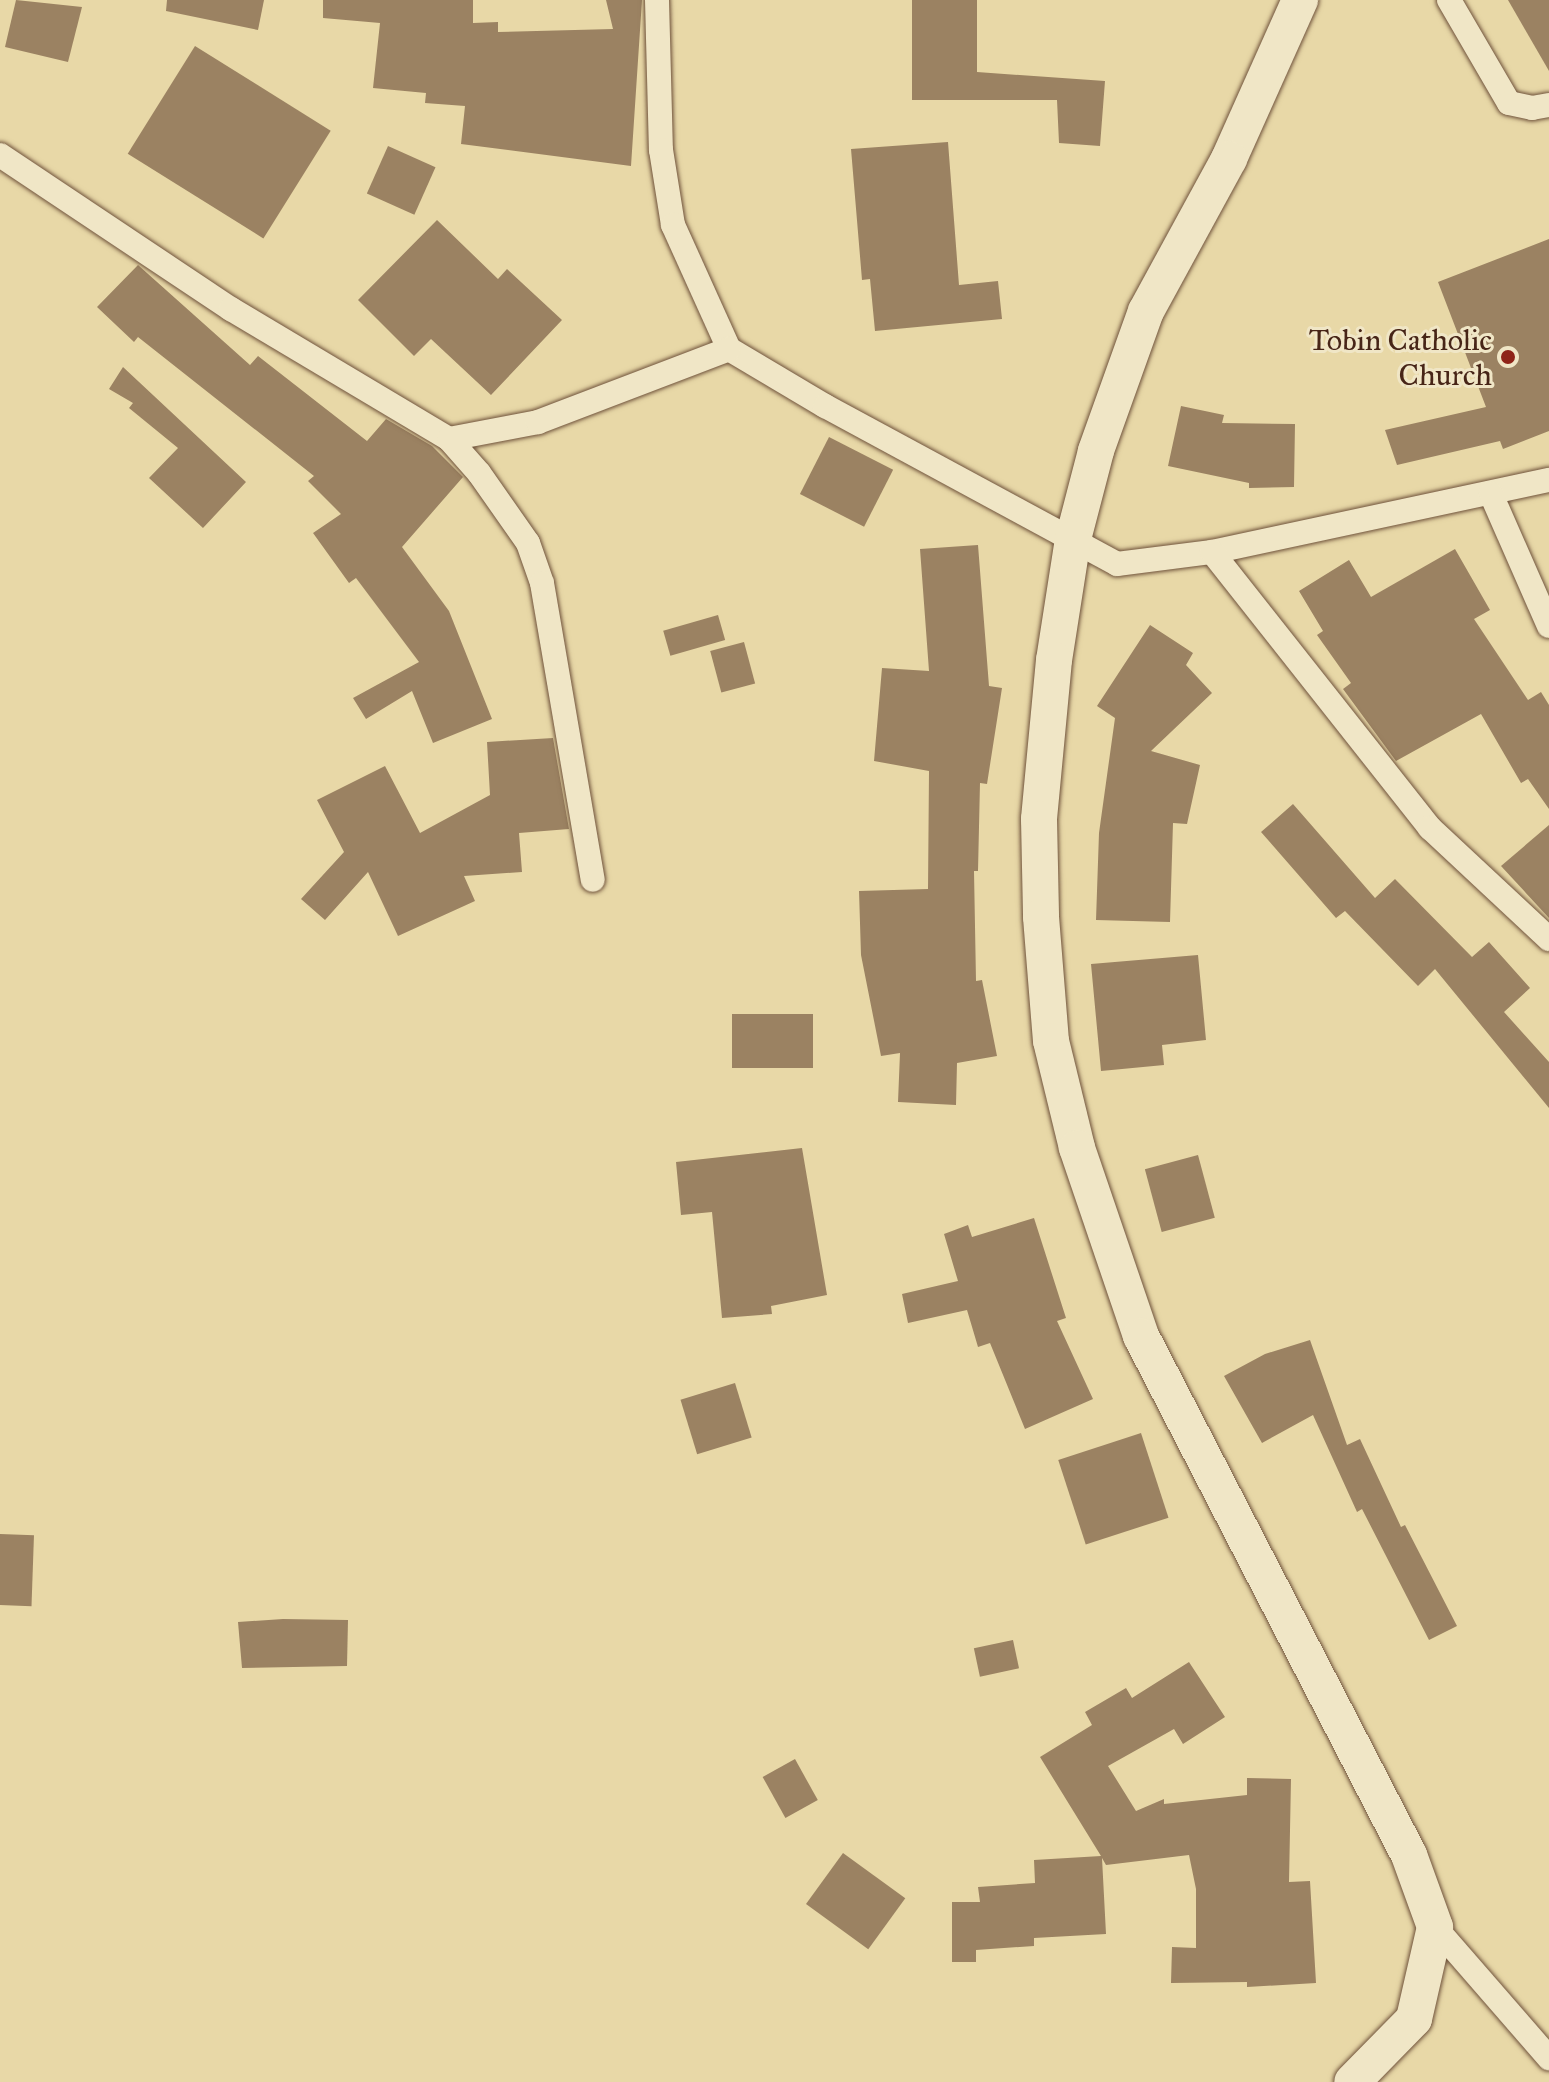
<!DOCTYPE html>
<html>
<head>
<meta charset="utf-8">
<style>
	body { margin:0 }
	#map { position:relative; width:1549px; height:2082px; overflow:hidden; background:#e8d8a7; font-family:"IM FELL Great Primer",serif }
	div>[style] { position:absolute }
	.building>* { inset:0; background:#9b8262; transform-origin:0 0 }
	.roads { filter:drop-shadow(0 0 2px #6f523b) drop-shadow(0 0 2px #6f523b) }
	.minor>* { height:24px; margin:-12px; padding:0 12px; transform-origin:12px; border-radius:12px; background:#f0e6c6 }
	.secondary>* { height:36px; margin:-18px; padding:0 18px; transform-origin:18px; border-radius:18px; background:#f0e6c6 }
	.dots>* { width:22px; height:22px; translate:-50% -50%; box-sizing:border-box; border:4px solid #f0e6c6; border-radius:50% }
	span { translate:-50% -50%; white-space:nowrap; text-align:center; line-height:1.15; -webkit-text-stroke:6px #f0e6c6; paint-order:stroke }
	.poi-label { font-size:30px; color:#472517 }
	.right { translate:-100% -50%; text-align:right }
</style>
</head>
<body>
<div id="map">
	<div class="building">
		<div style="clip-path:polygon(16px 0,82px 7px,68px 62px,5px 47px)"></div>
		<div style="clip-path:polygon(167px 0,264px 0,258px 30px,166px 11px)"></div>
		<div style="clip-path:polygon(323px 0,473px 0,473px 23px,498px 22px,498px 32px,613px 29px,606px 0,642px 0,631px 166px,461px 144px,465px 106px,425px 103px,426px 93px,373px 88px,380px 23px,323px 18px)"></div>
		<div style="clip-path:polygon(912px 0,977px 0,977px 72px,1105px 81px,1100px 146px,1059px 143px,1057px 100px,912px 100px)"></div>
		<div style="clip-path:polygon(1508px 0,1549px 0,1549px 71px)"></div>
		<div style="left:195px;top:46px;width:160px;height:127px;rotate:32deg"></div>
		<div style="clip-path:polygon(948px 142px,959px 285px,998px 281px,1002px 319px,875px 331px,870px 279px,862px 280px,851px 149px)"></div>
		<div style="left:388px;top:146px;width:52px;height:52px;rotate:24deg"></div>
		<div style="clip-path:polygon(437px 220px,498px 279px,507px 269px,562px 320px,491px 395px,431px 339px,414px 356px,358px 300px)"></div>
		<div style="clip-path:polygon(1549px 239px,1549px 431px,1503px 449px,1500px 441px,1397px 465px,1385px 430px,1486px 407px,1438px 282px)"></div>
		<div style="clip-path:polygon(138px 265px,250px 365px,258px 356px,367px 441px,386px 419px,432px 446px,463px 477px,402px 547px,449px 611px,492px 719px,433px 743px,412px 691px,366px 719px,353px 698px,419px 662px,356px 578px,349px 583px,313px 533px,341px 514px,308px 481px,314px 476px,138px 337px,134px 342px,97px 307px)"></div>
		<div style="clip-path:polygon(123px 367px,246px 482px,203px 528px,149px 478px,178px 448px,129px 408px,133px 403px,109px 389px)"></div>
		<div style="clip-path:polygon(1181px 406px,1224px 415px,1222px 423px,1295px 424px,1294px 487px,1249px 488px,1249px 483px,1168px 466px)"></div>
		<div style="left:829px;top:437px;width:72px;height:64px;rotate:27deg"></div>
		<div style="clip-path:polygon(978px 545px,989px 686px,1002px 688px,987px 784px,980px 783px,978px 871px,974px 871px,976px 981px,982px 980px,997px 1056px,957px 1063px,956px 1105px,898px 1102px,900px 1053px,881px 1056px,861px 955px,859px 891px,928px 889px,929px 771px,874px 761px,882px 668px,929px 671px,920px 549px)"></div>
		<div style="clip-path:polygon(1455px 549px,1490px 610px,1474px 619px,1528px 700px,1541px 692px,1549px 705px,1549px 809px,1528px 779px,1521px 783px,1481px 714px,1396px 761px,1343px 689px,1351px 683px,1317px 635px,1323px 631px,1299px 591px,1349px 560px,1371px 597px)"></div>
		<div style="left:718px;top:615px;width:26px;height:57px;rotate:74deg"></div>
		<div style="clip-path:polygon(1150px 625px,1193px 653px,1186px 665px,1212px 693px,1151px 751px,1200px 765px,1187px 824px,1173px 823px,1170px 922px,1096px 920px,1099px 833px,1115px 718px,1097px 706px)"></div>
		<div style="left:744px;top:642px;width:43px;height:35px;rotate:75deg"></div>
		<div style="clip-path:polygon(553px 738px,569px 829px,519px 833px,522px 872px,464px 876px,475px 901px,398px 936px,368px 872px,325px 920px,301px 899px,344px 852px,317px 800px,385px 766px,420px 833px,490px 795px,487px 742px)"></div>
		<div style="clip-path:polygon(1293px 804px,1375px 898px,1395px 879px,1472px 957px,1489px 942px,1530px 988px,1504px 1012px,1549px 1062px,1549px 1108px,1435px 969px,1418px 986px,1345px 911px,1336px 918px,1261px 832px)"></div>
		<div style="clip-path:polygon(1549px 825px,1549px 918px,1501px 866px)"></div>
		<div style="clip-path:polygon(1198px 955px,1206px 1040px,1162px 1045px,1164px 1065px,1101px 1071px,1091px 964px)"></div>
		<div style="left:732px;top:1014px;width:81px;height:54px"></div>
		<div style="clip-path:polygon(802px 1148px,827px 1295px,771px 1306px,772px 1314px,722px 1318px,712px 1212px,681px 1215px,676px 1162px)"></div>
		<div style="left:1198px;top:1155px;width:65px;height:55px;rotate:75deg"></div>
		<div style="clip-path:polygon(1034px 1218px,1066px 1318px,1057px 1321px,1093px 1399px,1025px 1429px,990px 1343px,978px 1347px,967px 1310px,908px 1323px,902px 1294px,958px 1281px,944px 1234px,968px 1225px,972px 1237px)"></div>
		<div style="clip-path:polygon(1310px 1340px,1347px 1445px,1360px 1439px,1401px 1527px,1405px 1525px,1457px 1626px,1429px 1640px,1362px 1509px,1357px 1512px,1313px 1415px,1262px 1443px,1224px 1376px,1265px 1354px)"></div>
		<div style="left:735px;top:1383px;width:57px;height:57px;rotate:73deg"></div>
		<div style="left:1141px;top:1433px;width:89px;height:87px;rotate:72deg"></div>
		<div style="left:0;top:1534px;width:34px;height:71px;rotate:2deg"></div>
		<div style="clip-path:polygon(283px 1619px,348px 1620px,347px 1666px,242px 1668px,238px 1622px)"></div>
		<div style="left:1013px;top:1640px;width:29px;height:40px;rotate:78deg"></div>
		<div style="clip-path:polygon(1189px 1662px,1225px 1717px,1183px 1744px,1174px 1729px,1108px 1766px,1136px 1811px,1164px 1799px,1164px 1804px,1247px 1795px,1247px 1778px,1291px 1779px,1289px 1882px,1310px 1881px,1316px 1983px,1247px 1987px,1247px 1982px,1171px 1983px,1172px 1947px,1196px 1948px,1196px 1889px,1189px 1855px,1106px 1865px,1102px 1858px,1106px 1934px,1034px 1938px,1034px 1946px,976px 1950px,976px 1962px,952px 1962px,952px 1902px,980px 1902px,978px 1887px,1035px 1883px,1034px 1860px,1101px 1856px,1040px 1757px,1092px 1725px,1085px 1712px,1126px 1688px,1132px 1698px)"></div>
		<div style="left:795px;top:1759px;width:47px;height:37px;rotate:61deg"></div>
		<div style="left:843px;top:1853px;width:77px;height:63px;rotate:36deg"></div>
	</div>
	<div class="roads">
		<div class="minor">
			<div style="left:657px;top:0;width:150px;rotate:88.5deg"></div>
			<div style="left:661px;top:150px;width:76px;rotate:80.9deg"></div>
			<div style="left:673px;top:225px;width:136px;rotate:65.7deg"></div>
			<div style="left:729px;top:349px;width:112px;rotate:30.7deg"></div>
			<div style="left:825px;top:406px;width:332px;rotate:28.4deg"></div>
			<div style="left:1117px;top:564px;width:96px;rotate:-7.2deg"></div>
			<div style="left:1212px;top:552px;width:345px;rotate:-12.1deg"></div>
			<div style="left:1449px;top:0;width:119px;rotate:59.8deg"></div>
			<div style="left:1509px;top:103px;width:24px;rotate:12deg"></div>
			<div style="left:1532px;top:108px;width:17px;rotate:-10deg"></div>
			<div style="left:0;top:155px;width:278px;rotate:33.7deg"></div>
			<div style="left:231px;top:309px;width:254px;rotate:30.8deg"></div>
			<div style="left:449px;top:439px;width:45px;rotate:48.6deg"></div>
			<div style="left:479px;top:473px;width:85px;rotate:55deg"></div>
			<div style="left:528px;top:543px;width:42px;rotate:70.7deg"></div>
			<div style="left:542px;top:583px;width:301px;rotate:80.3deg"></div>
			<div style="left:449px;top:439px;width:91px;rotate:-10.8deg"></div>
			<div style="left:538px;top:422px;width:204px;rotate:-20.9deg"></div>
			<div style="left:1491px;top:494px;width:144px;rotate:66.3deg"></div>
			<div style="left:1212px;top:552px;width:352px;rotate:51.7deg"></div>
			<div style="left:1430px;top:828px;width:163px;rotate:43deg"></div>
			<div style="left:1435px;top:1927px;width:174px;rotate:49deg"></div>
		</div>
		<div class="secondary">
			<div style="left:1300px;top:0;width:174px;rotate:114.1deg"></div>
			<div style="left:1229px;top:159px;width:173px;rotate:118.6deg"></div>
			<div style="left:1146px;top:311px;width:149px;rotate:109.7deg"></div>
			<div style="left:1096px;top:451px;width:91px;rotate:104.6deg"></div>
			<div style="left:1073px;top:539px;width:122px;rotate:98.9deg"></div>
			<div style="left:1054px;top:660px;width:160px;rotate:95.4deg"></div>
			<div style="left:1039px;top:819px;width:98px;rotate:88.8deg"></div>
			<div style="left:1041px;top:917px;width:124px;rotate:85.4deg"></div>
			<div style="left:1051px;top:1041px;width:110px;rotate:76.3deg"></div>
			<div style="left:1077px;top:1148px;width:199px;rotate:71.2deg"></div>
			<div style="left:1141px;top:1336px;width:584px;rotate:62.69deg"></div>
			<div style="left:1409px;top:1855px;width:77px;rotate:70.1deg"></div>
			<div style="left:1435px;top:1927px;width:94px;rotate:102.9deg"></div>
			<div style="left:1414px;top:2019px;width:88px;rotate:134.5deg"></div>
		</div>
	</div>
	<div class="dots">
		<div style="left:1508px;top:357px;background:#8f2418"></div>
	</div>
	<div class="poi-label">
		<span class="right" style="left:1492px;top:357px">Tobin Catholic<br>Church</span>
	</div>
</div>
</body>
</html>
